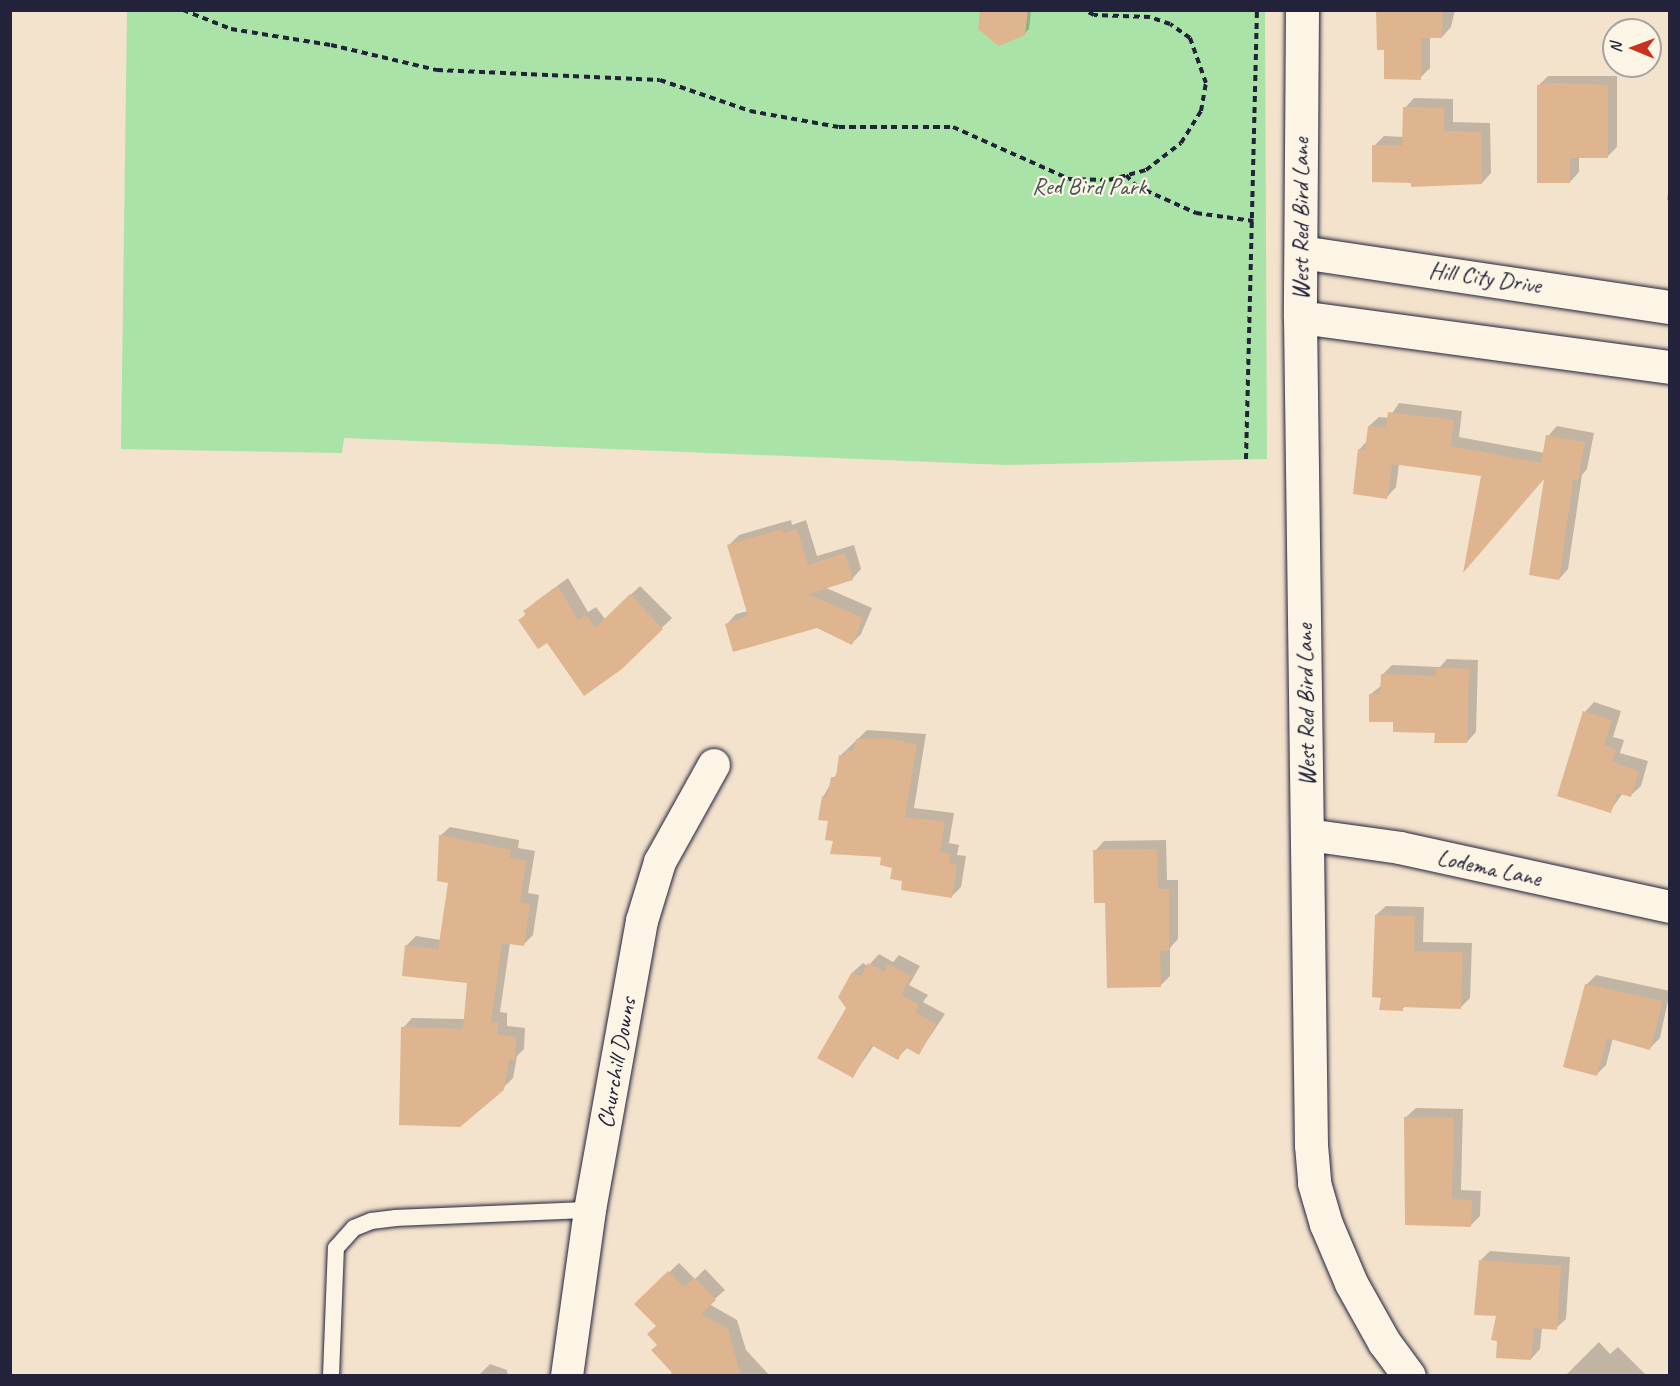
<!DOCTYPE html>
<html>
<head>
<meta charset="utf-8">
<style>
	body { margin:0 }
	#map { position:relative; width:1680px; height:1386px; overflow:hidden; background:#f3e2cc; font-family:Caveat,sans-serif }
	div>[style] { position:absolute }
	.green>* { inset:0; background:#aae3a7 }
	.shadow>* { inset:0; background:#0003 }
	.building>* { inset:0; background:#dfb590 }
	.path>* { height:4px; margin-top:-2px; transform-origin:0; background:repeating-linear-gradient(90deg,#22223b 0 6px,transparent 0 10.5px) }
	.roads { filter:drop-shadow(0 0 2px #22223b) drop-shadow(0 0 2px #22223b) }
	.lane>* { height:16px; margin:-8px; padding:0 8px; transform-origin:8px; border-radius:8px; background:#fcf5e5 }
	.street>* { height:32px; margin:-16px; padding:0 16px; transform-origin:16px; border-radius:16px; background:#fcf5e5 }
	.secondary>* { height:33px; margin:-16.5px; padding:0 16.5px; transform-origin:16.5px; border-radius:16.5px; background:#fcf5e5 }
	span { translate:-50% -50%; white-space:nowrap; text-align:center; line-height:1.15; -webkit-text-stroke:4.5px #fcf5e5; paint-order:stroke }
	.park-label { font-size:24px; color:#445256 }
	.street-label { font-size:24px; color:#22223b }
	.frame { position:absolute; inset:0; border:12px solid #22223b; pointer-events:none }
	.north { position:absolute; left:1602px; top:18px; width:60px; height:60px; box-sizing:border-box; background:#fcf5e5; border:2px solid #a5a1a1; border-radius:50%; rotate:271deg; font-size:16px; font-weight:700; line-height:24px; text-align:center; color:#22223b }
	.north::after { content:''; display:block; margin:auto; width:21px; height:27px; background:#c8321e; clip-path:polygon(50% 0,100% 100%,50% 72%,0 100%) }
</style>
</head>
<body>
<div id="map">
	<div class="green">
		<div style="clip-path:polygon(127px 11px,1265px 11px,1267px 459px,1006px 465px,344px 438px,342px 453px,121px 449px)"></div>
	</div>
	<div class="shadow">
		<div style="clip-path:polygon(981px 10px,1031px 10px,1029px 29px,1024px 34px)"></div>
		<div style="clip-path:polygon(1377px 10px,1455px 10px,1451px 27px,1442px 37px,1430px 36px,1430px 68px,1420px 78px,1386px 48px)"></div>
		<div style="clip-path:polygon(1548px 76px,1617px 76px,1617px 147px,1607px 157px,1579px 157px,1579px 172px,1570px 182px,1538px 86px)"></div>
		<div style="clip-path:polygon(1414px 98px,1453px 99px,1453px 122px,1490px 123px,1491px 173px,1482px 183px,1412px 181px,1374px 146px,1384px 136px,1404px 137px,1405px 108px)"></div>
		<div style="clip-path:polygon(1670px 177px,1670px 201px,1667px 200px)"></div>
		<div style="clip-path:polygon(1399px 403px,1462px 411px,1459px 437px,1545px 453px,1548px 436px,1557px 426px,1594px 433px,1587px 469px,1582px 475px,1568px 569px,1559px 579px,1546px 476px,1472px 561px,1483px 475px,1399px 464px,1396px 487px,1387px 497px,1359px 450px,1367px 441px,1369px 426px,1379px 417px,1389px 418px)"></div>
		<div style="clip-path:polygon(791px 520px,792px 525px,806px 520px,817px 556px,854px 545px,861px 569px,852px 579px,824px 587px,872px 608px,861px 634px,852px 643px,817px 626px,727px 624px,736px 614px,748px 611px,729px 545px,739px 535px)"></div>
		<div style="clip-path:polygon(568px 578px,588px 612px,596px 607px,605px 619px,640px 586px,672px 618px,621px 667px,547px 641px,520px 621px,535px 602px)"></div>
		<div style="clip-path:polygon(1447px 659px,1478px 660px,1476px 732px,1467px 742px,1394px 721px,1371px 694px,1382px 685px,1382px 675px,1392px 665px,1440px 667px)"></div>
		<div style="clip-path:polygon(1594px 702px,1621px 711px,1613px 737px,1624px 740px,1620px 753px,1648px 761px,1641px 786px,1631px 795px,1623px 793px,1610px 811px,1585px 712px)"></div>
		<div style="clip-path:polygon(867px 730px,926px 734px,914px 808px,954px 813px,949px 843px,959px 845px,957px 855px,966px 856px,961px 887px,951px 897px,904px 880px,883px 856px,834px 840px,823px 797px,838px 771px,840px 756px)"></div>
		<div style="clip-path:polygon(450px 827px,519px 840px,518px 848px,535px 851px,528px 893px,539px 895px,533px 935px,523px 945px,510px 943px,500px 1012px,507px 1013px,507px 1026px,525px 1028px,524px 1049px,517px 1056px,513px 1078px,503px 1088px,403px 1028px,412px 1018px,465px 1019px,469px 982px,406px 946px,416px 936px,441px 940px,450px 881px,440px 836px)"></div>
		<div style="clip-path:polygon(1166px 840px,1167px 880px,1178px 880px,1178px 939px,1170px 948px,1170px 976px,1160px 986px,1095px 851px,1104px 841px)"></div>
		<div style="clip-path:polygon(1386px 906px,1424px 907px,1423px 942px,1472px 943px,1470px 998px,1461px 1007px,1406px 1005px,1402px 1010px,1382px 996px,1376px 915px)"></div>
		<div style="clip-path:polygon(879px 954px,893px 962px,899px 955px,920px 966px,909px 985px,928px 995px,923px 1002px,945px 1014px,919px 1053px,908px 1047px,897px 1058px,874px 1045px,853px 1076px,847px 1008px,840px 997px,853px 972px,863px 963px,868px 966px)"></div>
		<div style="clip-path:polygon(1596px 975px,1670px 991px,1660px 1038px,1650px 1048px,1613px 1038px,1606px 1065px,1597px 1074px,1586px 985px)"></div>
		<div style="clip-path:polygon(1416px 1108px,1463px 1109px,1461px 1190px,1481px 1191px,1480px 1216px,1470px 1226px,1407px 1223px,1406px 1117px)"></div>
		<div style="clip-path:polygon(1490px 1251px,1570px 1257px,1566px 1319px,1556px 1328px,1542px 1327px,1540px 1349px,1531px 1359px,1498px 1315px,1480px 1261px)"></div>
		<div style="clip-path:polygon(679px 1263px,695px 1279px,705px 1269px,725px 1290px,709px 1304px,737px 1320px,746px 1350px,770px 1376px,670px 1375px,673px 1371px,659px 1345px,657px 1326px,636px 1304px)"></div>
		<div style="clip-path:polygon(1599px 1342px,1610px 1354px,1618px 1347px,1647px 1376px,1565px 1376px)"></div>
		<div style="clip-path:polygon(490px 1364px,507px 1370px,508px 1376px,478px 1376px)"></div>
	</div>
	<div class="building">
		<div style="clip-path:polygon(980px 10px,1028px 10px,1025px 35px,999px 46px,978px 29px)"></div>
		<div style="clip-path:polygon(1376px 10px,1443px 10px,1442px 38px,1421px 38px,1421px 80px,1384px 79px,1384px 50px,1377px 50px)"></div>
		<div style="clip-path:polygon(1550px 83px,1608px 85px,1608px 158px,1570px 158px,1570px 183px,1537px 183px,1537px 85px)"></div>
		<div style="clip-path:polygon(1403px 107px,1444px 108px,1444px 131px,1481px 132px,1482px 184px,1411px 187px,1411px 183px,1372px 182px,1372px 145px,1402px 146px)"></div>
		<div style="clip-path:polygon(1388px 412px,1454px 420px,1450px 446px,1541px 463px,1546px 435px,1585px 442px,1578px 480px,1573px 480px,1559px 580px,1529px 575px,1544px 479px,1463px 573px,1481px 476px,1392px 464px,1387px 499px,1353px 494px,1358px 449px,1365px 450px,1368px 426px,1386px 428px)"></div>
		<div style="clip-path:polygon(782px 529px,783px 533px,797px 529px,808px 565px,845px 553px,853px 580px,808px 594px,863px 618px,852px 645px,817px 628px,733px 652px,725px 624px,748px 616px,727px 545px)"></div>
		<div style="clip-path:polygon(558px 586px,578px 620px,586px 615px,595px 628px,630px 594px,663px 629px,622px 669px,584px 696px,547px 643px,538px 649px,518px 620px,526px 615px,523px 611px)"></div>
		<div style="clip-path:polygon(1436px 668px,1469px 669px,1467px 743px,1434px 743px,1435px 733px,1393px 732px,1393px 722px,1369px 722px,1369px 694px,1380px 694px,1381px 674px,1436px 676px)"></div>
		<div style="clip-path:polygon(1583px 711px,1612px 720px,1604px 746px,1616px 750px,1612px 762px,1639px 771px,1631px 797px,1617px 793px,1611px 813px,1557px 796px)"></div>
		<div style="clip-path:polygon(886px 738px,917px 744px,905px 817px,945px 822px,940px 852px,950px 854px,949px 864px,957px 865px,952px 898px,901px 890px,902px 881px,890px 879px,892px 868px,880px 865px,881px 857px,830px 854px,833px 841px,825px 840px,828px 821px,818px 820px,822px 796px,827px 797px,831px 777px,836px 777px,839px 755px,845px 756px,846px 750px,854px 751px,856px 739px)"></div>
		<div style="clip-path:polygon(439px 835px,511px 850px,509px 858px,526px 861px,520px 902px,530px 904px,524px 946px,502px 943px,491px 1022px,498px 1022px,498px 1035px,516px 1037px,515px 1060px,509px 1059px,504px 1090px,460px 1127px,399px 1125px,401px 1027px,463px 1029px,467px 983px,402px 976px,405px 945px,438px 950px,448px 883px,437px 881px)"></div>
		<div style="clip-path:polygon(1157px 849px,1158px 889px,1169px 889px,1169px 950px,1160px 951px,1161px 987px,1107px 988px,1105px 903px,1094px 903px,1093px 850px)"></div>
		<div style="clip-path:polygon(1375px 915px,1415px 916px,1414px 951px,1463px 952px,1461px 1009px,1403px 1007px,1403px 1011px,1379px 1010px,1381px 998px,1372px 997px)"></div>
		<div style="clip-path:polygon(868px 963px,884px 972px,888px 964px,911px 976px,901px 995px,919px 1005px,915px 1012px,936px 1024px,919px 1055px,905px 1047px,898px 1060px,871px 1045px,853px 1078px,817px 1058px,846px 1008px,838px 997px,852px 972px,861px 977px)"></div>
		<div style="clip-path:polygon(1585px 984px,1663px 1001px,1650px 1050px,1607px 1038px,1597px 1076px,1563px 1067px)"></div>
		<div style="clip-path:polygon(1404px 1117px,1454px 1118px,1452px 1199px,1472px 1200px,1471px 1227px,1405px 1225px)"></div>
		<div style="clip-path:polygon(1479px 1260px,1561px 1266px,1557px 1330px,1534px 1328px,1531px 1360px,1496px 1358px,1497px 1341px,1491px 1340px,1496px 1316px,1474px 1315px)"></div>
		<div style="clip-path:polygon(668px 1271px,684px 1287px,695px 1278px,716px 1300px,701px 1314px,728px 1329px,741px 1376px,675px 1376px,651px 1350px,657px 1345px,647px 1334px,656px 1326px,634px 1304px)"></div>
	</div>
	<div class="path">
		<div style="left:183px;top:10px;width:52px;rotate:21.6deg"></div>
		<div style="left:231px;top:29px;width:101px;rotate:9.1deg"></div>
		<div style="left:331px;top:45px;width:109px;rotate:13.3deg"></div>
		<div style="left:437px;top:70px;width:223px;rotate:2.6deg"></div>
		<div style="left:660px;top:80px;width:95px;rotate:19deg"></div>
		<div style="left:750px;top:111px;width:90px;rotate:10.2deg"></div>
		<div style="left:839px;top:127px;width:114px"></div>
		<div style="left:953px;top:127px;width:127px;rotate:24.1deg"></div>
		<div style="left:1069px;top:179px;width:40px;rotate:1.4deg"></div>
		<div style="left:1109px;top:180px;width:38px;rotate:-15deg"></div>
		<div style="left:1146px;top:170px;width:44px;rotate:-37.6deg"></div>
		<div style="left:1181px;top:143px;width:38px;rotate:-58deg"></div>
		<div style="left:1201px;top:111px;width:28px;rotate:-80deg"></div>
		<div style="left:1206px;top:83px;width:48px;rotate:-109.6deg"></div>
		<div style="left:1190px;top:38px;width:24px;rotate:-145deg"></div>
		<div style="left:1170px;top:24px;width:21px;rotate:-161deg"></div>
		<div style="left:1150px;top:17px;width:56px;rotate:-178deg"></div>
		<div style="left:1094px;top:15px;width:11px;rotate:-153deg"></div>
		<div style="left:1126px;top:175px;width:15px;rotate:48deg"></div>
		<div style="left:1136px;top:186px;width:66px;rotate:24.2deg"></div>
		<div style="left:1196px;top:213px;width:58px;rotate:8deg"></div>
		<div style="left:1246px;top:459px;width:449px;rotate:-88.6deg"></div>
	</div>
	<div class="roads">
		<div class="lane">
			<div style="left:331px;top:1376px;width:128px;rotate:-87.8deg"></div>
			<div style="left:336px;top:1248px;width:27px;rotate:-48deg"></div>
			<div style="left:354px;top:1228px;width:18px;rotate:-22deg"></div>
			<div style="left:371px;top:1221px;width:25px;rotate:-7deg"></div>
			<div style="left:396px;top:1218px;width:194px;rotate:-2.4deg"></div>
		</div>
		<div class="street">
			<div style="left:1308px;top:835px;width:93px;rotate:8deg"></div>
			<div style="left:1400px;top:848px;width:276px;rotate:12.3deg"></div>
			<div style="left:567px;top:1376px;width:168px;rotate:-82.1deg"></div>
			<div style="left:590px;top:1210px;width:294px;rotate:-79.8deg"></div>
			<div style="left:642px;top:921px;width:62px;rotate:-73deg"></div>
			<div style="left:660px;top:862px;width:111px;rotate:-60.9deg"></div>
		</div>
		<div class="secondary">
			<div style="left:1302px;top:10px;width:307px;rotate:90.4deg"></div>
			<div style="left:1300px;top:317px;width:828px;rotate:89.24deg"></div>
			<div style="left:1311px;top:1145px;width:38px;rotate:85deg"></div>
			<div style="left:1314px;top:1183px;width:43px;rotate:73.7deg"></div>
			<div style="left:1326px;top:1224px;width:64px;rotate:67deg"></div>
			<div style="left:1351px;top:1283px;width:68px;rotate:60.8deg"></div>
			<div style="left:1384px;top:1342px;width:42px;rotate:53.7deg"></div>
			<div style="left:1301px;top:252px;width:373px;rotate:8.5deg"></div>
			<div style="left:1300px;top:317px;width:373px;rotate:7.7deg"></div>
		</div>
	</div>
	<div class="park-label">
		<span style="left:1089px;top:187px">Red Bird Park</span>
	</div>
	<div class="street-label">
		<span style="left:1301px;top:219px;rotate:-90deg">West Red Bird Lane</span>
		<span style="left:1485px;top:278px;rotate:8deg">Hill City Drive</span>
		<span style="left:1306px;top:705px;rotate:-91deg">West Red Bird Lane</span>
		<span style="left:1489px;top:868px;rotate:12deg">Lodema Lane</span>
		<span style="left:617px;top:1063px;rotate:-80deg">Churchill Downs</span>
	</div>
	<div class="frame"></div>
	<div class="north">N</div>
</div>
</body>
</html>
